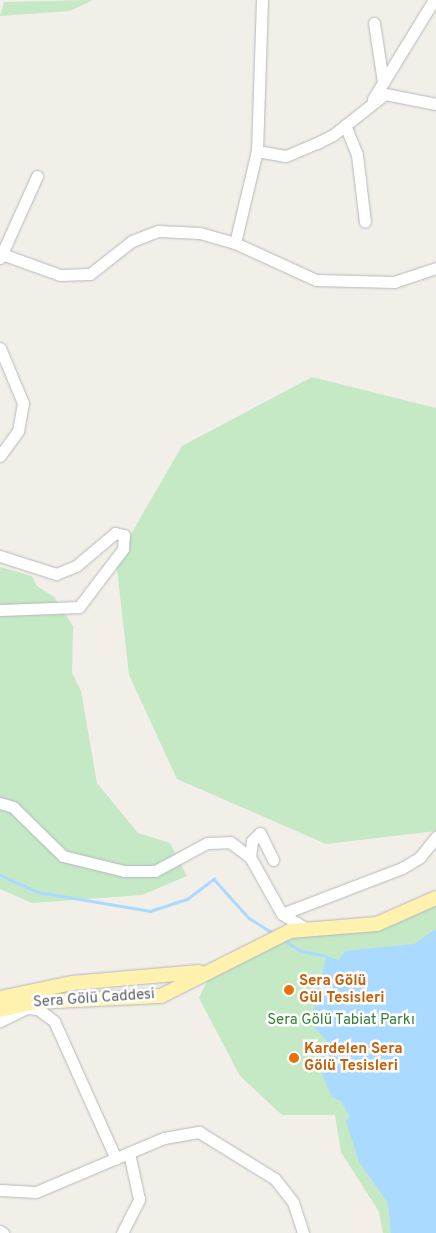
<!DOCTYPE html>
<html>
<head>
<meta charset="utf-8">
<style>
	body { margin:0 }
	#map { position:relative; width:436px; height:1233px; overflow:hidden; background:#f1efe8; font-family:Overpass,sans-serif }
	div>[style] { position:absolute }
	.green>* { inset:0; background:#c5e8c5 }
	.water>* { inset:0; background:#aadaff }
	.stream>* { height:2.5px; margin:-1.25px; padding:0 1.25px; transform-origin:1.25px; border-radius:1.25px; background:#aadaff }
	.roads { filter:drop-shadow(0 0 1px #b5b8bc) drop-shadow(0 0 1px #b5b8bc) }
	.minor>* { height:11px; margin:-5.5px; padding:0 5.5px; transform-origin:5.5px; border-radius:5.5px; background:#fff }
	.major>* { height:14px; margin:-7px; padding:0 7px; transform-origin:7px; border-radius:7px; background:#fff2af }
	.dots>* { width:14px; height:14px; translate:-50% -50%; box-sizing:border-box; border:2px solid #fff; border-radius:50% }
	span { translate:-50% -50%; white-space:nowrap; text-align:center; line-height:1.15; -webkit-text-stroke:5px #fff; paint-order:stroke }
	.food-label { font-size:15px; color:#c56008; font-weight:700 }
	.left { translate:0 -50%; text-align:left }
	.street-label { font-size:15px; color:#5f6368 }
	.park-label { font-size:15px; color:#348238 }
</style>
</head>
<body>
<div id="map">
	<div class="green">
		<div style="clip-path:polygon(93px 0,70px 11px,0 16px,4px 2px)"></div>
		<div style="clip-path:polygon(312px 377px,436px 408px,436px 831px,326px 844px,177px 779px,129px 675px,116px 560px,182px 446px)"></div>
		<div style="clip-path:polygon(0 567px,32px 576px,37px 586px,54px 597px,73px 626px,72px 673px,81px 691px,97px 783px,138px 833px,170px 843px,187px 876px,142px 895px,32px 903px,0 889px)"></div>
		<div style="clip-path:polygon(436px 898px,436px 1233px,383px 1233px,379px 1212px,341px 1152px,335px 1115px,282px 1115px,240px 1076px,199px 998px,212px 970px,290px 931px,377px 924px)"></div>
	</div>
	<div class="water">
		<div style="clip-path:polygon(436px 929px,436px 1233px,391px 1233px,388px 1203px,359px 1162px,346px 1121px,350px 1117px,341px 1101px,332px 1097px,317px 1063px,330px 1045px,311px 1023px,326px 956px,339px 960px,345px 951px,414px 944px)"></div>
	</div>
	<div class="stream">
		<div style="left:0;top:875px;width:42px;rotate:24.1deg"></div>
		<div style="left:38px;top:892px;width:114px;rotate:9.6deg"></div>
		<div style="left:150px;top:911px;width:39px;rotate:-18deg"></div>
		<div style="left:187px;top:899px;width:34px;rotate:-37deg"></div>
		<div style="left:214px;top:879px;width:52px;rotate:48.1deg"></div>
		<div style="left:249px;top:918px;width:28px;rotate:32deg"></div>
		<div style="left:284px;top:940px;width:20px;rotate:33deg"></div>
		<div style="left:301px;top:951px;width:25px;rotate:11deg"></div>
	</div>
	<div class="roads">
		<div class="minor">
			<div style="left:262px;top:0;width:151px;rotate:91.9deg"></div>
			<div style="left:257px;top:151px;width:29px;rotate:10deg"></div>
			<div style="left:286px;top:156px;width:34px;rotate:-23deg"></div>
			<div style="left:317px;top:143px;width:18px;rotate:-27deg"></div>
			<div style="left:333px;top:135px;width:66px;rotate:-38.3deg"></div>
			<div style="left:385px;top:94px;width:52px;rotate:11.1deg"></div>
			<div style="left:374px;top:23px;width:60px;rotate:81.3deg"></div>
			<div style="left:373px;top:99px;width:116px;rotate:-58.4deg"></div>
			<div style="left:345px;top:125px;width:32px;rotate:68deg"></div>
			<div style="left:357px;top:155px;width:67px;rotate:83.2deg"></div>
			<div style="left:235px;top:243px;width:89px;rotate:24.6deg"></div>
			<div style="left:316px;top:280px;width:78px;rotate:1.5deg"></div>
			<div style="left:394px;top:282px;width:44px;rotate:-18.4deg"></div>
			<div style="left:2px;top:254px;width:62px;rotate:19.9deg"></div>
			<div style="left:60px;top:275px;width:30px;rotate:-2deg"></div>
			<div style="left:90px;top:274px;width:53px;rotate:-38.2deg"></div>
			<div style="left:132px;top:241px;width:28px;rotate:-21deg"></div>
			<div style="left:158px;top:231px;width:42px;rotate:2.7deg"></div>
			<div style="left:200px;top:233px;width:36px;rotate:16deg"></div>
			<div style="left:235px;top:243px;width:95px;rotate:-76.6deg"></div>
			<div style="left:0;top:258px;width:90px;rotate:-65.7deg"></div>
			<div style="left:0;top:348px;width:60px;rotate:67.3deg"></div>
			<div style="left:23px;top:403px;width:28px;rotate:100deg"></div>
			<div style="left:18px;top:431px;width:31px;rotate:126deg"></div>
			<div style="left:0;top:556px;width:59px;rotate:17.8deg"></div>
			<div style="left:56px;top:574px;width:22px;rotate:-22deg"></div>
			<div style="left:76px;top:566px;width:51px;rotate:-40.2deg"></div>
			<div style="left:115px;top:533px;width:9px;rotate:13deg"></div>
			<div style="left:124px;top:535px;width:14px;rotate:94deg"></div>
			<div style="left:123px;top:549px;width:73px;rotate:127.2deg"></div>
			<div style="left:79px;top:607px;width:79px;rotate:177.8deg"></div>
			<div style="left:0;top:803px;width:14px;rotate:17deg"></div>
			<div style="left:13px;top:807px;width:70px;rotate:44.4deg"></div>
			<div style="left:63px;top:856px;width:63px;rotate:13.8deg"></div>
			<div style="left:124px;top:871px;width:31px"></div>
			<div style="left:155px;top:871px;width:59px;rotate:-28.3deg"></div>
			<div style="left:207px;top:843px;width:23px;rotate:-2deg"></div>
			<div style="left:230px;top:842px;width:25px;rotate:37deg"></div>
			<div style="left:250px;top:857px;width:65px;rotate:60.7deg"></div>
			<div style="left:282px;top:914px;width:29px;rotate:31deg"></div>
			<div style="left:250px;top:857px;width:16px;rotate:-83deg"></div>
			<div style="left:252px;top:841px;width:11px;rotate:-45deg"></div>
			<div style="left:260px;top:833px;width:30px;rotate:64deg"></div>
			<div style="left:282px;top:914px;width:129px;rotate:-21deg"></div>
			<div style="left:402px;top:868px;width:21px;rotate:-31deg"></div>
			<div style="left:420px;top:857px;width:26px;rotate:-51deg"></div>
			<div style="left:0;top:1021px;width:30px;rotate:-26deg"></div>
			<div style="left:27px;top:1008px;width:11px;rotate:5deg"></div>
			<div style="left:38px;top:1009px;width:20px;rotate:37deg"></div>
			<div style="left:54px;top:1021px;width:151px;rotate:65.8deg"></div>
			<div style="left:0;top:1190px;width:36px;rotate:3deg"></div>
			<div style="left:36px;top:1192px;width:139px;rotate:-22.9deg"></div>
			<div style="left:164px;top:1138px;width:36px;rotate:-10deg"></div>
			<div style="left:199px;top:1132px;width:89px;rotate:31.7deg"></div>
			<div style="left:275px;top:1179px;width:29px;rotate:52deg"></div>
			<div style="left:293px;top:1202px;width:33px;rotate:72deg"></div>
			<div style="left:0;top:1231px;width:4px;rotate:34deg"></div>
			<div style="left:122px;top:1233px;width:38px;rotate:-63deg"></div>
			<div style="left:139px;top:1199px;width:47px;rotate:-102.3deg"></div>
		</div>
		<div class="major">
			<div style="left:0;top:998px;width:74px;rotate:-11.8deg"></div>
			<div style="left:72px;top:983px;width:127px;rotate:-5deg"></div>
			<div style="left:0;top:1010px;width:35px;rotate:-13deg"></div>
			<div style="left:34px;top:1002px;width:127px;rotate:-2.7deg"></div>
			<div style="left:161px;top:996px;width:144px;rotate:-26.7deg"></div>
			<div style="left:290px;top:931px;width:87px;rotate:-4.6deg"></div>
			<div style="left:377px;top:924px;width:64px;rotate:-23.8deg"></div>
		</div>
	</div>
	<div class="dots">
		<div style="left:289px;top:990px;background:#e8710a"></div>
		<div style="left:294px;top:1058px;background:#e8710a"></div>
	</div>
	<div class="food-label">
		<span class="left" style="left:299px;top:990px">Sera Gölü<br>Gül Tesisleri</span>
		<span class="left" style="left:304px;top:1058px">Kardelen Sera<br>Gölü Tesisleri</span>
	</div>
	<div class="street-label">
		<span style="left:94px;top:999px;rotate:-4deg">Sera Gölü Caddesi</span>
	</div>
	<div class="park-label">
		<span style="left:341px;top:1021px">Sera Gölü Tabiat Parkı</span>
	</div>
</div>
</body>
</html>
